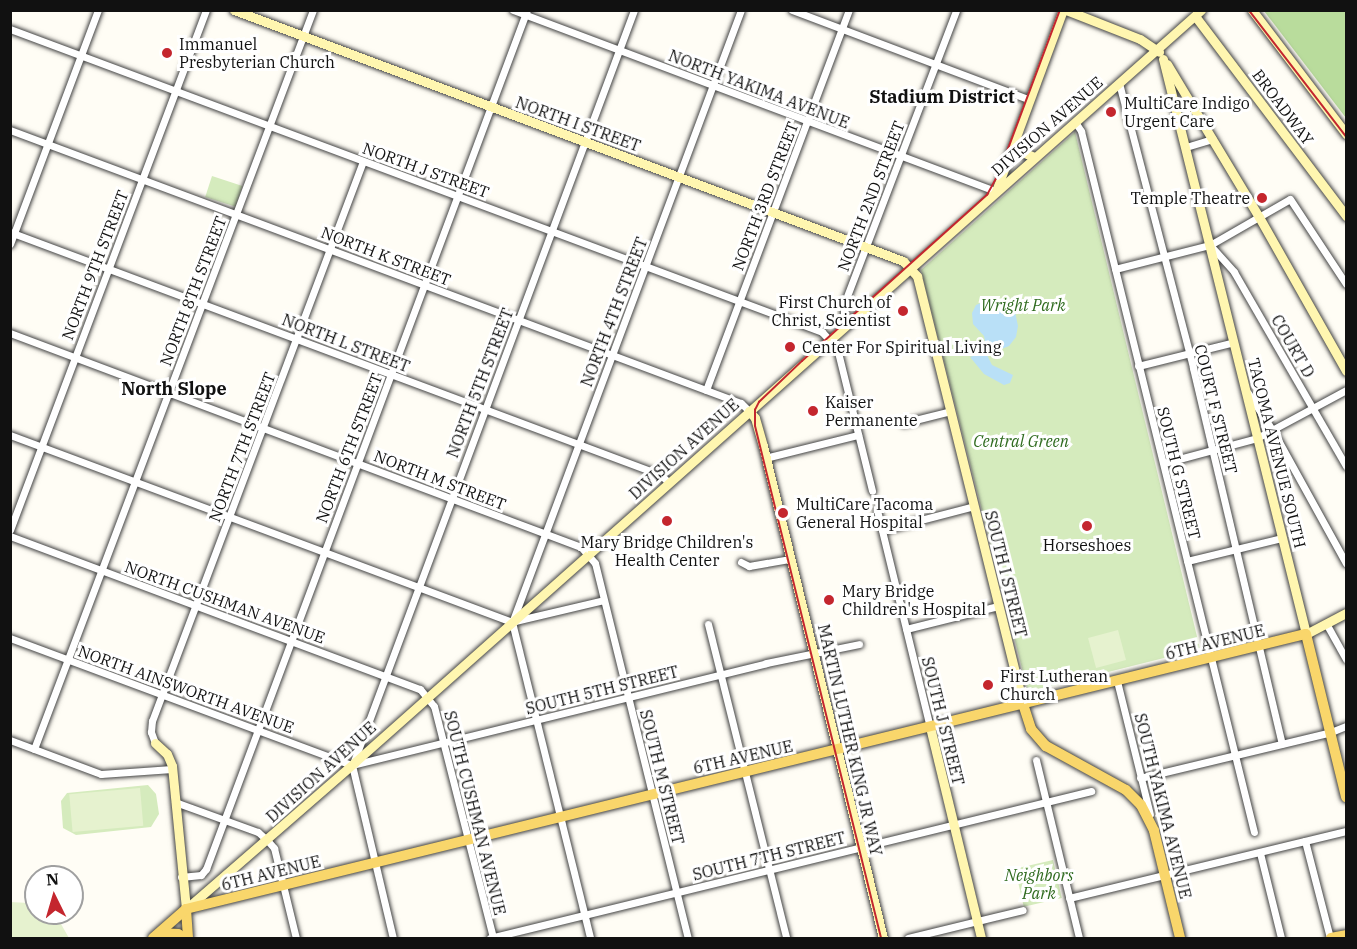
<!DOCTYPE html>
<html>
<head>
<meta charset="utf-8">
<style>
	body { margin:0 }
	#map { position:relative; width:1357px; height:949px; overflow:hidden; background:#fffdf5; font-family:"IBM Plex Serif",serif }
	div>[style] { position:absolute }
	.green>* { inset:0; background:#d5ebbd; transform-origin:0 0 }
	.forest>* { inset:0; background:#b9dc9c }
	.pitch>* { inset:0; background:#e6f2cf; transform-origin:0 0 }
	.water>* { inset:0; background:#b9e0f7 }
	.street-tunnel>* { height:7px; margin-top:-3.5px; transform-origin:0; background:repeating-linear-gradient(90deg,#dbdad3 0 7px,transparent 0 10.5px) }
	.roads { filter:drop-shadow(0 0 2px #444) drop-shadow(0 0 2px #444) }
	.street>* { height:7px; margin:-3.5px; padding:0 3.5px; transform-origin:3.5px; border-radius:3.5px; background:#fff }
	.secondary>* { height:9px; margin:-4.5px; padding:0 4.5px; transform-origin:4.5px; border-radius:4.5px; background:#fff6b0 }
	.primary>* { height:10px; margin:-5px; padding:0 5px; transform-origin:5px; border-radius:5px; background:#f9d66b }
	.tram>* { height:1.5px; margin:-0.75px; padding:0 0.75px; transform-origin:0.75px; border-radius:0.75px; background:#c4262e }
	.dots>* { width:16px; height:16px; translate:-50% -50%; box-sizing:border-box; border:3px solid #fff; border-radius:50% }
	span { translate:-50% -50%; white-space:nowrap; text-align:center; line-height:1.15; -webkit-text-stroke:6px #fff; paint-order:stroke }
	.poi-label { font-size:16px; color:#111 }
	.left { translate:0 -50%; text-align:left }
	.right { translate:-100% -50%; text-align:right }
	.street-label { font-size:16px; color:#111 }
	.park-label { font-size:16px; color:#2f6b1f; font-style:italic }
	.neighbourhood-label { font-size:18px; color:#111; font-weight:700 }
	.frame { position:absolute; inset:0; border:12px solid #111; pointer-events:none }
	.north { position:absolute; left:24px; top:865px; width:60px; height:60px; box-sizing:border-box; background:#fff; border:2px solid #a0a0a0; border-radius:50%; rotate:355deg; font-size:16px; font-weight:700; line-height:24px; text-align:center; color:#111 }
	.north::after { content:''; display:block; margin:auto; width:21px; height:27px; background:#c4262e; clip-path:polygon(50% 0,100% 100%,50% 72%,0 100%) }
</style>
</head>
<body>
<div id="map">
	<div class="green">
		<div style="clip-path:polygon(1075px 132px,1200px 649px,1028px 692px,921px 270px)"></div>
		<div style="left:212px;top:176px;width:32px;height:22px;rotate:18deg"></div>
		<div style="clip-path:polygon(148px 785px,156px 794px,159px 814px,151px 827px,76px 835px,63px 828px,61px 801px,67px 793px)"></div>
		<div style="left:1053px;top:860px;width:39px;height:39px;rotate:77deg"></div>
	</div>
	<div class="forest">
		<div style="clip-path:polygon(1264px 11px,1346px 11px,1346px 118px)"></div>
	</div>
	<div class="pitch">
		<div style="left:1118px;top:630px;width:31px;height:31px;rotate:75deg"></div>
		<div style="left:140px;top:788px;width:38px;height:71px;rotate:85deg"></div>
		<div style="clip-path:polygon(10px 902px,29px 903px,36px 905px,36px 913px,50px 913px,61px 924px,69px 938px,11px 938px)"></div>
	</div>
	<div class="water">
		<div style="clip-path:polygon(992px 298px,1007px 302px,1015px 312px,1018px 326px,1016px 337px,1009px 346px,987px 355px,992px 365px,1013px 375px,1010px 383px,1004px 385px,984px 374px,970px 357px,983px 353px,986px 346px,984px 336px,973px 324px,972px 313px,976px 305px)"></div>
	</div>
	<div class="street-tunnel">
		<div style="left:872px;top:491px;width:20px;rotate:75deg"></div>
	</div>
	<div class="roads">
		<div class="street">
			<div style="left:513px;top:10px;width:515px;rotate:20.58deg"></div>
			<div style="left:792px;top:10px;width:252px;rotate:20.7deg"></div>
			<div style="left:10px;top:29px;width:867px;rotate:20.46deg"></div>
			<div style="left:822px;top:332px;width:22px;rotate:47deg"></div>
			<div style="left:837px;top:348px;width:147px;rotate:76.2deg"></div>
			<div style="left:1119px;top:83px;width:294px;rotate:75.4deg"></div>
			<div style="left:1193px;top:368px;width:386px;rotate:76.7deg"></div>
			<div style="left:1075px;top:122px;width:11px;rotate:56deg"></div>
			<div style="left:1081px;top:131px;width:722px;rotate:76.14deg"></div>
			<div style="left:10px;top:130px;width:780px;rotate:20.48deg"></div>
			<div style="left:741px;top:403px;width:11px;rotate:45deg"></div>
			<div style="left:1186px;top:147px;width:28px;rotate:-17deg"></div>
			<div style="left:10px;top:232px;width:695px;rotate:20.47deg"></div>
			<div style="left:661px;top:475px;width:11px;rotate:45deg"></div>
			<div style="left:10px;top:244px;width:250px;rotate:-69.4deg"></div>
			<div style="left:1210px;top:245px;width:36px;rotate:48deg"></div>
			<div style="left:1234px;top:272px;width:224px;rotate:60deg"></div>
			<div style="left:1115px;top:269px;width:98px;rotate:-14.2deg"></div>
			<div style="left:1210px;top:245px;width:92px;rotate:-29.9deg"></div>
			<div style="left:1290px;top:199px;width:102px;rotate:56.6deg"></div>
			<div style="left:848px;top:324px;width:10px;rotate:-114deg"></div>
			<div style="left:844px;top:315px;width:11px;rotate:-90deg"></div>
			<div style="left:844px;top:304px;width:315px;rotate:-69.1deg"></div>
			<div style="left:10px;top:333px;width:610px;rotate:20.55deg"></div>
			<div style="left:581px;top:547px;width:21px;rotate:49deg"></div>
			<div style="left:595px;top:563px;width:386px;rotate:76.1deg"></div>
			<div style="left:1138px;top:366px;width:99px;rotate:-14deg"></div>
			<div style="left:706px;top:390px;width:406px;rotate:-69.4deg"></div>
			<div style="left:1248px;top:393px;width:45px;rotate:56.7deg"></div>
			<div style="left:1273px;top:431px;width:151px;rotate:61.1deg"></div>
			<div style="left:903px;top:423px;width:49px;rotate:-14deg"></div>
			<div style="left:10px;top:435px;width:536px;rotate:20.43deg"></div>
			<div style="left:765px;top:458px;width:96px;rotate:-13.9deg"></div>
			<div style="left:1164px;top:463px;width:96px;rotate:-15deg"></div>
			<div style="left:1257px;top:438px;width:101px;rotate:-28.3deg"></div>
			<div style="left:877px;top:510px;width:223px;rotate:76.3deg"></div>
			<div style="left:10px;top:530px;width:556px;rotate:-69.35deg"></div>
			<div style="left:882px;top:530px;width:95px;rotate:-14.6deg"></div>
			<div style="left:10px;top:536px;width:438px;rotate:20.5deg"></div>
			<div style="left:420px;top:689px;width:22px;rotate:51deg"></div>
			<div style="left:434px;top:706px;width:239px;rotate:75.7deg"></div>
			<div style="left:1187px;top:561px;width:98px;rotate:-13.6deg"></div>
			<div style="left:741px;top:562px;width:9px;rotate:27deg"></div>
			<div style="left:749px;top:566px;width:42px;rotate:-9.7deg"></div>
			<div style="left:513px;top:620px;width:651px;rotate:-69.51deg"></div>
			<div style="left:515px;top:621px;width:91px;rotate:-13.3deg"></div>
			<div style="left:512px;top:622px;width:325px;rotate:76.1deg"></div>
			<div style="left:708px;top:624px;width:324px;rotate:76deg"></div>
			<div style="left:1327px;top:625px;width:39px;rotate:61deg"></div>
			<div style="left:906px;top:629px;width:95px;rotate:-14deg"></div>
			<div style="left:10px;top:638px;width:365px;rotate:20.4deg"></div>
			<div style="left:1117px;top:681px;width:137px;rotate:76.1deg"></div>
			<div style="left:10px;top:740px;width:97px;rotate:20.5deg"></div>
			<div style="left:101px;top:774px;width:71px;rotate:-4deg"></div>
			<div style="left:155px;top:743px;width:12px;rotate:-110deg"></div>
			<div style="left:151px;top:732px;width:11px;rotate:-85deg"></div>
			<div style="left:152px;top:721px;width:598px;rotate:-69.35deg"></div>
			<div style="left:34px;top:749px;width:790px;rotate:-69.32deg"></div>
			<div style="left:1036px;top:760px;width:183px;rotate:76.4deg"></div>
			<div style="left:354px;top:761px;width:801px;rotate:-69.55deg"></div>
			<div style="left:352px;top:765px;width:426px;rotate:-13.8deg"></div>
			<div style="left:766px;top:663px;width:95px;rotate:-11.5deg"></div>
			<div style="left:352px;top:765px;width:178px;rotate:76.7deg"></div>
			<div style="left:1140px;top:778px;width:196px;rotate:-13.5deg"></div>
			<div style="left:1331px;top:732px;width:16px;rotate:-22deg"></div>
			<div style="left:175px;top:802px;width:88px;rotate:19.9deg"></div>
			<div style="left:258px;top:832px;width:12px;rotate:42deg"></div>
			<div style="left:267px;top:840px;width:11px;rotate:49deg"></div>
			<div style="left:274px;top:848px;width:93px;rotate:76.3deg"></div>
			<div style="left:1305px;top:841px;width:100px;rotate:75.5deg"></div>
			<div style="left:1260px;top:853px;width:88px;rotate:76.1deg"></div>
			<div style="left:181px;top:877px;width:20px;rotate:-6deg"></div>
			<div style="left:201px;top:875px;width:8px;rotate:-50deg"></div>
			<div style="left:206px;top:869px;width:917px;rotate:-69.51deg"></div>
			<div style="left:1069px;top:898px;width:285px;rotate:-13.6deg"></div>
			<div style="left:490px;top:938px;width:619px;rotate:-13.74deg"></div>
			<div style="left:908px;top:938px;width:118px;rotate:-13.7deg"></div>
		</div>
		<div class="secondary">
			<div style="left:234px;top:10px;width:715px;rotate:20.57deg"></div>
			<div style="left:903px;top:261px;width:21px;rotate:47deg"></div>
			<div style="left:917px;top:276px;width:441px;rotate:76.1deg"></div>
			<div style="left:1066px;top:10px;width:79px;rotate:21.4deg"></div>
			<div style="left:1140px;top:39px;width:23px;rotate:34deg"></div>
			<div style="left:1252px;top:10px;width:156px;rotate:52.8deg"></div>
			<div style="left:1195px;top:16px;width:251px;rotate:52.9deg"></div>
			<div style="left:1163px;top:59px;width:593px;rotate:76.03deg"></div>
			<div style="left:1306px;top:634px;width:45px;rotate:-27.7deg"></div>
			<div style="left:1167px;top:64px;width:179px;rotate:59deg"></div>
			<div style="left:1259px;top:217px;width:177px;rotate:60.5deg"></div>
			<div style="left:1012px;top:148px;width:24px;rotate:22deg"></div>
			<div style="left:996px;top:191px;width:193px;rotate:-69.7deg"></div>
			<div style="left:749px;top:411px;width:9px;rotate:49deg"></div>
			<div style="left:755px;top:418px;width:29px;rotate:74deg"></div>
			<div style="left:763px;top:446px;width:506px;rotate:76.29deg"></div>
			<div style="left:930px;top:727px;width:217px;rotate:76.4deg"></div>
			<div style="left:155px;top:743px;width:16px;rotate:43deg"></div>
			<div style="left:167px;top:754px;width:13px;rotate:67deg"></div>
			<div style="left:172px;top:766px;width:144px;rotate:84.4deg"></div>
			<div style="left:186px;top:909px;width:224px;rotate:-41deg"></div>
			<div style="left:355px;top:762px;width:1132px;rotate:-41.63deg"></div>
		</div>
		<div class="primary">
			<div style="left:1023px;top:704px;width:26px;rotate:72deg"></div>
			<div style="left:1031px;top:729px;width:23px;rotate:49deg"></div>
			<div style="left:1046px;top:746px;width:91px;rotate:28.8deg"></div>
			<div style="left:1126px;top:790px;width:21px;rotate:45deg"></div>
			<div style="left:1141px;top:805px;width:29px;rotate:63deg"></div>
			<div style="left:1154px;top:831px;width:110px;rotate:76.3deg"></div>
			<div style="left:186px;top:909px;width:29px;rotate:86deg"></div>
			<div style="left:160px;top:933px;width:18px;rotate:3deg"></div>
			<div style="left:178px;top:934px;width:7px;rotate:34deg"></div>
			<div style="left:153px;top:938px;width:44px;rotate:-41.3deg"></div>
			<div style="left:186px;top:909px;width:1153px;rotate:-13.8deg"></div>
			<div style="left:1306px;top:634px;width:168px;rotate:76.2deg"></div>
			<div style="left:1331px;top:938px;width:15px;rotate:-11deg"></div>
		</div>
	</div>
	<div class="tram">
		<div style="left:1249px;top:10px;width:159px;rotate:52.4deg"></div>
		<div style="left:881px;top:938px;width:527px;rotate:-103.83deg"></div>
		<div style="left:755px;top:426px;width:16px;rotate:-90deg"></div>
		<div style="left:755px;top:410px;width:9px;rotate:-63deg"></div>
		<div style="left:759px;top:402px;width:59px;rotate:-43.6deg"></div>
		<div style="left:802px;top:361px;width:249px;rotate:-41.9deg"></div>
		<div style="left:987px;top:195px;width:25px;rotate:-61deg"></div>
		<div style="left:999px;top:173px;width:174px;rotate:-69.5deg"></div>
	</div>
	<div class="dots">
		<div style="left:167px;top:53px;background:#c4262e"></div>
		<div style="left:1111px;top:112px;background:#c4262e"></div>
		<div style="left:1262px;top:198px;background:#c4262e"></div>
		<div style="left:903px;top:311px;background:#c4262e"></div>
		<div style="left:790px;top:347px;background:#c4262e"></div>
		<div style="left:813px;top:411px;background:#c4262e"></div>
		<div style="left:783px;top:513px;background:#c4262e"></div>
		<div style="left:667px;top:521px;background:#c4262e"></div>
		<div style="left:1087px;top:526px;background:#c4262e"></div>
		<div style="left:829px;top:600px;background:#c4262e"></div>
		<div style="left:988px;top:685px;background:#c4262e"></div>
	</div>
	<div class="poi-label">
		<span class="left" style="left:179px;top:53px">Immanuel<br>Presbyterian Church</span>
		<span class="left" style="left:1124px;top:112px">MultiCare Indigo<br>Urgent Care</span>
		<span class="right" style="left:1250px;top:198px">Temple Theatre</span>
		<span class="right" style="left:891px;top:311px">First Church of<br>Christ, Scientist</span>
		<span class="left" style="left:802px;top:347px">Center For Spiritual Living</span>
		<span class="left" style="left:825px;top:411px">Kaiser<br>Permanente</span>
		<span class="left" style="left:796px;top:513px">MultiCare Tacoma<br>General Hospital</span>
		<span style="left:667px;top:551px">Mary Bridge Children's<br>Health Center</span>
		<span style="left:1087px;top:545px">Horseshoes</span>
		<span class="left" style="left:842px;top:600px">Mary Bridge<br>Children's Hospital</span>
		<span class="left" style="left:1000px;top:685px">First Lutheran<br>Church</span>
	</div>
	<div class="street-label">
		<span style="left:759px;top:89px;rotate:21deg">NORTH YAKIMA AVENUE</span>
		<span style="left:1283px;top:107px;rotate:53deg">BROADWAY</span>
		<span style="left:578px;top:124px;rotate:20deg">NORTH I STREET</span>
		<span style="left:1047px;top:126px;rotate:-41deg">DIVISION AVENUE</span>
		<span style="left:426px;top:170px;rotate:20deg">NORTH J STREET</span>
		<span style="left:765px;top:196px;rotate:-69deg">NORTH 3RD STREET</span>
		<span style="left:871px;top:196px;rotate:-69deg">NORTH 2ND STREET</span>
		<span style="left:386px;top:256px;rotate:21deg">NORTH K STREET</span>
		<span style="left:95px;top:265px;rotate:-69deg">NORTH 9TH STREET</span>
		<span style="left:193px;top:291px;rotate:-69deg">NORTH 8TH STREET</span>
		<span style="left:614px;top:312px;rotate:-69deg">NORTH 4TH STREET</span>
		<span style="left:346px;top:343px;rotate:21deg">NORTH L STREET</span>
		<span style="left:1293px;top:346px;rotate:60deg">COURT D</span>
		<span style="left:480px;top:383px;rotate:-69deg">NORTH 5TH STREET</span>
		<span style="left:1216px;top:409px;rotate:76deg">COURT F STREET</span>
		<span style="left:242px;top:447px;rotate:-69deg">NORTH 7TH STREET</span>
		<span style="left:349px;top:448px;rotate:-69deg">NORTH 6TH STREET</span>
		<span style="left:684px;top:449px;rotate:-42deg">DIVISION AVENUE</span>
		<span style="left:1277px;top:453px;rotate:76deg">TACOMA AVENUE SOUTH</span>
		<span style="left:1179px;top:473px;rotate:76deg">SOUTH G STREET</span>
		<span style="left:440px;top:480px;rotate:21deg">NORTH M STREET</span>
		<span style="left:1006px;top:574px;rotate:76deg">SOUTH I STREET</span>
		<span style="left:225px;top:602px;rotate:20deg">NORTH CUSHMAN AVENUE</span>
		<span style="left:1215px;top:642px;rotate:-14deg">6TH AVENUE</span>
		<span style="left:186px;top:689px;rotate:20deg">NORTH AINSWORTH AVENUE</span>
		<span style="left:602px;top:690px;rotate:-14deg">SOUTH 5TH STREET</span>
		<span style="left:943px;top:721px;rotate:76deg">SOUTH J STREET</span>
		<span style="left:850px;top:740px;rotate:77deg">MARTIN LUTHER KING JR WAY</span>
		<span style="left:743px;top:757px;rotate:-13deg">6TH AVENUE</span>
		<span style="left:321px;top:772px;rotate:-42deg">DIVISION AVENUE</span>
		<span style="left:662px;top:777px;rotate:76deg">SOUTH M STREET</span>
		<span style="left:1163px;top:806px;rotate:76deg">SOUTH YAKIMA AVENUE</span>
		<span style="left:475px;top:813px;rotate:76deg">SOUTH CUSHMAN AVENUE</span>
		<span style="left:769px;top:856px;rotate:-14deg">SOUTH 7TH STREET</span>
		<span style="left:271px;top:873px;rotate:-14deg">6TH AVENUE</span>
	</div>
	<div class="park-label">
		<span style="left:1023px;top:305px">Wright Park</span>
		<span style="left:1021px;top:441px">Central Green</span>
		<span style="left:1039px;top:884px">Neighbors<br>Park</span>
	</div>
	<div class="neighbourhood-label">
		<span style="left:942px;top:97px">Stadium District</span>
		<span style="left:174px;top:389px">North Slope</span>
	</div>
	<div class="frame"></div>
	<div class="north">N</div>
</div>
</body>
</html>
